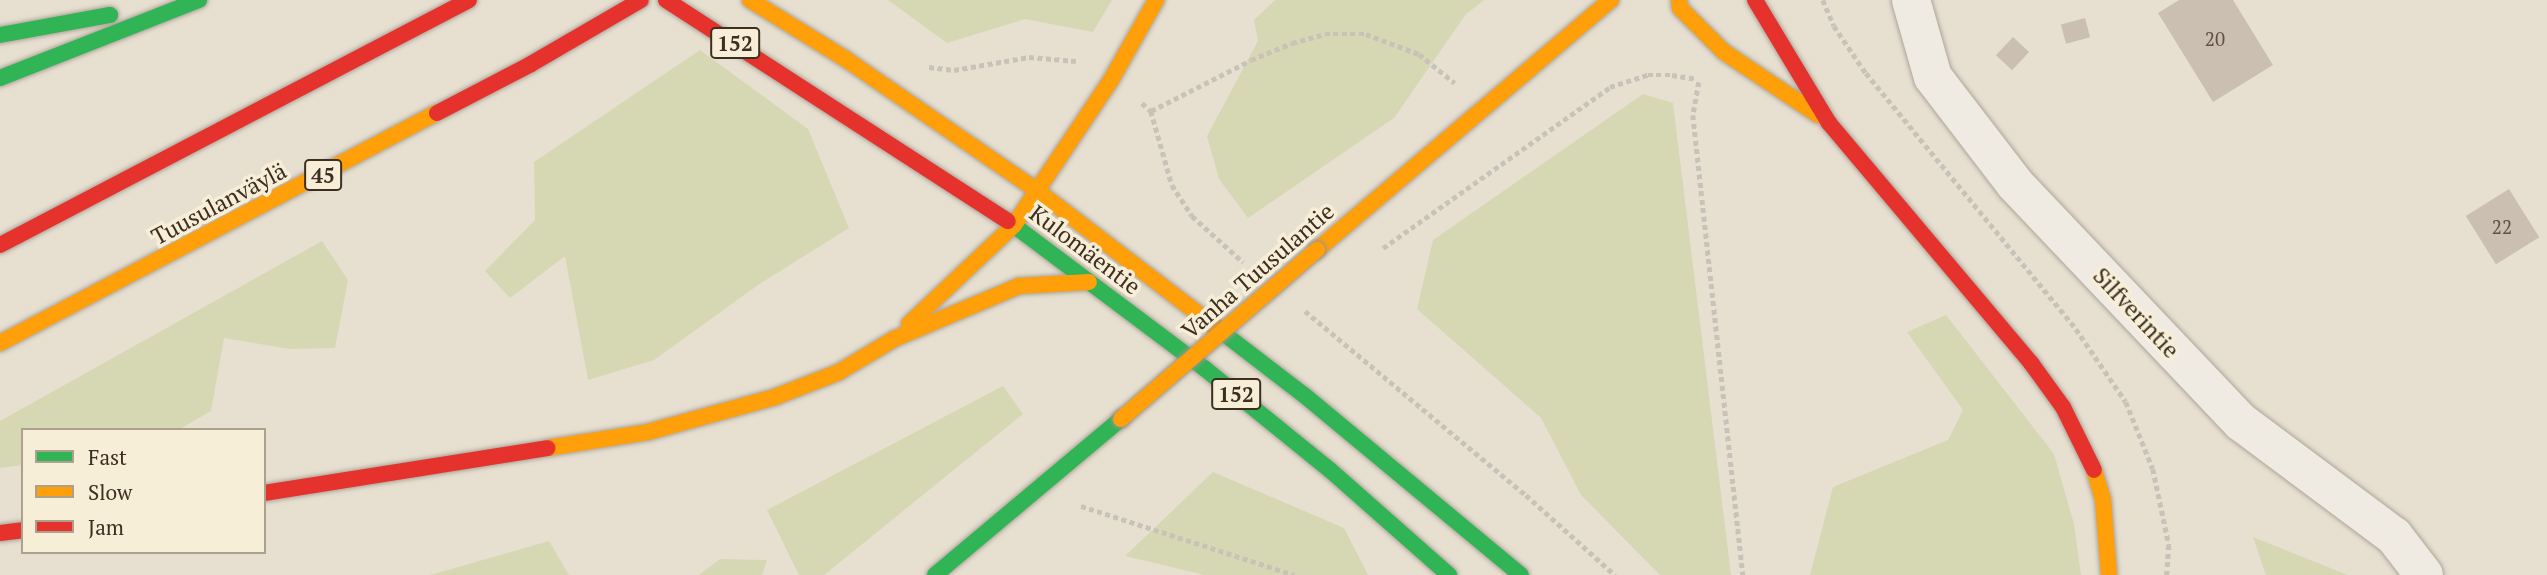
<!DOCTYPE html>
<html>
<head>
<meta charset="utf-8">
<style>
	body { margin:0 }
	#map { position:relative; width:2547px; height:575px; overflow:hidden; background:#e7e0d1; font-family:"PT Serif",serif }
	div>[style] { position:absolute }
	.green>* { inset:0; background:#d6d7b3 }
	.building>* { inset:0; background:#cbbfb2; transform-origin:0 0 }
	.path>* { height:4.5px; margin-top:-2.25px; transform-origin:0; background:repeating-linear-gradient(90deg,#c8c2b9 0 5px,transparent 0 8.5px) }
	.roads { filter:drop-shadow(0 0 2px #ada599) drop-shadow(0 0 2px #ada599) }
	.street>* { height:38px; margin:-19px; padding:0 19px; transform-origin:19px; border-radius:19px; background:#efebe3 }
	.fast>* { height:16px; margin:-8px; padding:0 8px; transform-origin:8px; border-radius:8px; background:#30b455 }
	.slow>* { height:16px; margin:-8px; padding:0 8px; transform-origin:8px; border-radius:8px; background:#ff9f0a }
	.jam>* { height:16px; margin:-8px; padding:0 8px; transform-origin:8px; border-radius:8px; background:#e5322d }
	.bridges { filter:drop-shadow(0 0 2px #9c958a) drop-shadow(0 0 2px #9c958a) }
	.slow-bridge>* { height:16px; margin:-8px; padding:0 8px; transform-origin:8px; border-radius:8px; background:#ff9f0a }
	span { translate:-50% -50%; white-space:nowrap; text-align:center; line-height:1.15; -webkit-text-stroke:7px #f7eed8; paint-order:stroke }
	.number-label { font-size:19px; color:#605244 }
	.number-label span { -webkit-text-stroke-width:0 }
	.shield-label span { padding:2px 5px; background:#f7eed8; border:2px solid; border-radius:5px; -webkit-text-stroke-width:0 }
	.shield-label { font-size:21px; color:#3d2e20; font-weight:700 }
	.street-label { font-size:23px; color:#3d2e20 }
	.legend { position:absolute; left:21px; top:428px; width:245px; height:126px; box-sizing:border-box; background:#f7eed8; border:2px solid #ada18e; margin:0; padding:9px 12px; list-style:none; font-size:21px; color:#3d2e20 }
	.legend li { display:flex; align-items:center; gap:14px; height:35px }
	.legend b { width:35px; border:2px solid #ada18e }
</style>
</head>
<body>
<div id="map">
	<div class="green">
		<div style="clip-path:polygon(888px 0,1112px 0,1093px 32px,1025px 19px,947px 43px)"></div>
		<div style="clip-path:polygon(1275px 0,1484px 0,1466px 14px,1394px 118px,1248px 218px,1219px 179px,1207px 136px,1258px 41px,1254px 20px)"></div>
		<div style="clip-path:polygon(700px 50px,808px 129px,849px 228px,758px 285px,654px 360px,588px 380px,565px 256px,510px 298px,485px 271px,535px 220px,534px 162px)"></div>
		<div style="clip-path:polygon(1643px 94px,1673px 103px,1731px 575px,1660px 575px,1581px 495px,1541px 418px,1417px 309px,1433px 240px)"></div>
		<div style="clip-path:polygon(322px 241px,348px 280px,335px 348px,290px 349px,224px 338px,211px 411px,178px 430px,23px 430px,23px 465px,0 468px,0 421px)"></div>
		<div style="clip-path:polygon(1946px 315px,2054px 454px,2074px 524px,2081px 575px,1810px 575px,1833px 487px,1948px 440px,1963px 410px,1907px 332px)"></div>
		<div style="clip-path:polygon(1003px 386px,1023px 414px,824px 575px,799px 575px,767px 510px)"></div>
		<div style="clip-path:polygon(1213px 472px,1344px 528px,1368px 575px,1205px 575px,1125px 556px)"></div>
		<div style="clip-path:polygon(2253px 537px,2348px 575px,2266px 575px)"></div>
		<div style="clip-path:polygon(549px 541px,569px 575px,430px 575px)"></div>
		<div style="clip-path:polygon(720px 559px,767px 560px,762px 575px,699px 575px)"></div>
	</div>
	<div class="building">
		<div style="clip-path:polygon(2179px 0,2233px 0,2273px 65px,2213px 102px,2158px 13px)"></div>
		<div style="left:2085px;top:18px;width:20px;height:25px;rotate:75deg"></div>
		<div style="left:2013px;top:37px;width:22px;height:25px;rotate:43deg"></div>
		<div style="left:2509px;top:189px;width:57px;height:51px;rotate:58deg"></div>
	</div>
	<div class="path">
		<div style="left:1823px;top:0;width:28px;rotate:67deg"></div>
		<div style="left:1834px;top:26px;width:57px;rotate:55.8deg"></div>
		<div style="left:1866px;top:73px;width:331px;rotate:50.6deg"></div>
		<div style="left:2076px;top:329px;width:88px;rotate:55.6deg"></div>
		<div style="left:2126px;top:402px;width:72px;rotate:68.1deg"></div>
		<div style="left:2153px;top:469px;width:78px;rotate:78.1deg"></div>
		<div style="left:2169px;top:545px;width:30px;rotate:94deg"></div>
		<div style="left:929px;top:67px;width:25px;rotate:7deg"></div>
		<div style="left:954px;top:70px;width:76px;rotate:-9.8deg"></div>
		<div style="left:1029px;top:57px;width:47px;rotate:4.9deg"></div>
		<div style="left:1699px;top:82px;width:34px;rotate:100deg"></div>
		<div style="left:1693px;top:115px;width:463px;rotate:83.8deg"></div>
		<div style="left:1142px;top:103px;width:12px;rotate:42deg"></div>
		<div style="left:1151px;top:111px;width:77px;rotate:74.2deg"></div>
		<div style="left:1172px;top:185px;width:37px;rotate:57deg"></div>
		<div style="left:1192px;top:216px;width:69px;rotate:42deg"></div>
		<div style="left:1151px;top:111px;width:112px;rotate:-27deg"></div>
		<div style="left:1251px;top:60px;width:44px;rotate:-22.5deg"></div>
		<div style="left:1292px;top:43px;width:34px;rotate:-15deg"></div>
		<div style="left:1325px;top:34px;width:41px"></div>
		<div style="left:1366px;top:34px;width:57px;rotate:20.7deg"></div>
		<div style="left:1419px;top:54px;width:46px;rotate:38.9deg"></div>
		<div style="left:1383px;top:248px;width:278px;rotate:-35.3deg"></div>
		<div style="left:1610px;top:87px;width:40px;rotate:-18deg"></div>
		<div style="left:1648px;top:75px;width:24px"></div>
		<div style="left:1672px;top:75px;width:24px;rotate:9deg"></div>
		<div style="left:1305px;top:311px;width:288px;rotate:39.8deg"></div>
		<div style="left:1526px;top:495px;width:120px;rotate:42deg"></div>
		<div style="left:1081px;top:506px;width:224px;rotate:17.9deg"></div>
	</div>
	<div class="roads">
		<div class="street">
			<div style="left:1911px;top:0;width:80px;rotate:74.1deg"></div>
			<div style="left:1933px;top:77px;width:135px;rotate:52.5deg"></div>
			<div style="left:2015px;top:184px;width:328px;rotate:46.5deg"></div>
			<div style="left:2241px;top:422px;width:191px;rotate:36.7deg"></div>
			<div style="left:2394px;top:536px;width:49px;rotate:52.4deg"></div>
		</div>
		<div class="fast">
			<div style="left:0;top:35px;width:112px;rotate:-10.3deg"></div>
			<div style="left:0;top:78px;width:214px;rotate:-21.4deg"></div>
			<div style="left:1008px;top:221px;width:245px;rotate:36.9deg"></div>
			<div style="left:1204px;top:368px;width:162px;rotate:39deg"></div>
			<div style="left:1330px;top:470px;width:159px;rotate:41.4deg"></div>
			<div style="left:1214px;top:326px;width:113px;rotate:37.5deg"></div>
			<div style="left:1304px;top:395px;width:282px;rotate:39.7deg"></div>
			<div style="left:935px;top:575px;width:243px;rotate:-40deg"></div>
		</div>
		<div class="slow">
			<div style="left:750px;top:0;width:114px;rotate:31.7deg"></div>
			<div style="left:847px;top:60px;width:233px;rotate:34.5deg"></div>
			<div style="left:1039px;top:192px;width:220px;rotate:37.4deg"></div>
			<div style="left:1679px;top:0;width:8px;rotate:83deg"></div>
			<div style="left:1680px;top:8px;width:62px;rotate:45deg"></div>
			<div style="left:1724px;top:52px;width:113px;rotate:33.8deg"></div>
			<div style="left:1317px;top:250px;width:386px;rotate:-40.4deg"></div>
			<div style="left:909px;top:324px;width:144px;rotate:-43.3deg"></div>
			<div style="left:1014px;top:225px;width:174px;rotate:-56.2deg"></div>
			<div style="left:1111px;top:80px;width:92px;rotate:-60.6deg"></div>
			<div style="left:0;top:343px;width:494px;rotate:-27.8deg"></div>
			<div style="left:547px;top:448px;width:102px;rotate:-9deg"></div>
			<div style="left:648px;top:432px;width:132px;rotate:-15.4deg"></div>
			<div style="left:775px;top:397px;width:69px;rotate:-21.3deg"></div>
			<div style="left:839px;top:372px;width:64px;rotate:-31deg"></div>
			<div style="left:894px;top:339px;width:136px;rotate:-23deg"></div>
			<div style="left:1019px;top:286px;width:70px;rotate:-3.3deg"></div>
			<div style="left:2094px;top:470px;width:31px;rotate:73deg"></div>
			<div style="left:2103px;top:500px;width:75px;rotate:85.4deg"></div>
		</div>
		<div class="jam">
			<div style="left:666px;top:0;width:407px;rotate:32.9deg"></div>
			<div style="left:1755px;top:0;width:144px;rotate:59deg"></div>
			<div style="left:1829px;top:123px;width:314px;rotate:49.9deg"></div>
			<div style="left:2031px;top:363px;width:54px;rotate:54deg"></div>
			<div style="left:2063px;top:407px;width:70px;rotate:63.8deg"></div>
			<div style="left:437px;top:113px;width:106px;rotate:-27.5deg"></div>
			<div style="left:531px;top:64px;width:127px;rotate:-30.2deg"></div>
			<div style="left:0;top:245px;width:529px;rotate:-27.58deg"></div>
			<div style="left:264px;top:493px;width:287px;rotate:-9deg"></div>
			<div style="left:0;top:533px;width:23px;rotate:-7deg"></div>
		</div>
	</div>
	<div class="bridges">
		<div class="slow-bridge">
			<div style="left:1121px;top:419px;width:259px;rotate:-40.8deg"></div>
		</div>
	</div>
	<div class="number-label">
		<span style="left:2215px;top:39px">20</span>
		<span style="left:2502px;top:227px">22</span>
	</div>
	<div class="shield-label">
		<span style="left:735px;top:43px">152</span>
		<span style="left:323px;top:175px">45</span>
		<span style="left:1236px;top:394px">152</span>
	</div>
	<div class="street-label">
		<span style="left:219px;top:204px;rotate:-28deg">Tuusulanväylä</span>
		<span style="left:1085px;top:250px;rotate:37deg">Kulomäentie</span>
		<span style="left:1258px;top:271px;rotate:-41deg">Vanha Tuusulantie</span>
		<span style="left:2136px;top:313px;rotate:47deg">Silfverintie</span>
	</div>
	<ul class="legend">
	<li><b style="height:9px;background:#30b455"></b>Fast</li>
	<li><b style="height:9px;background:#ff9f0a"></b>Slow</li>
	<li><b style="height:9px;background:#e5322d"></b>Jam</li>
	</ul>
</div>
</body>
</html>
